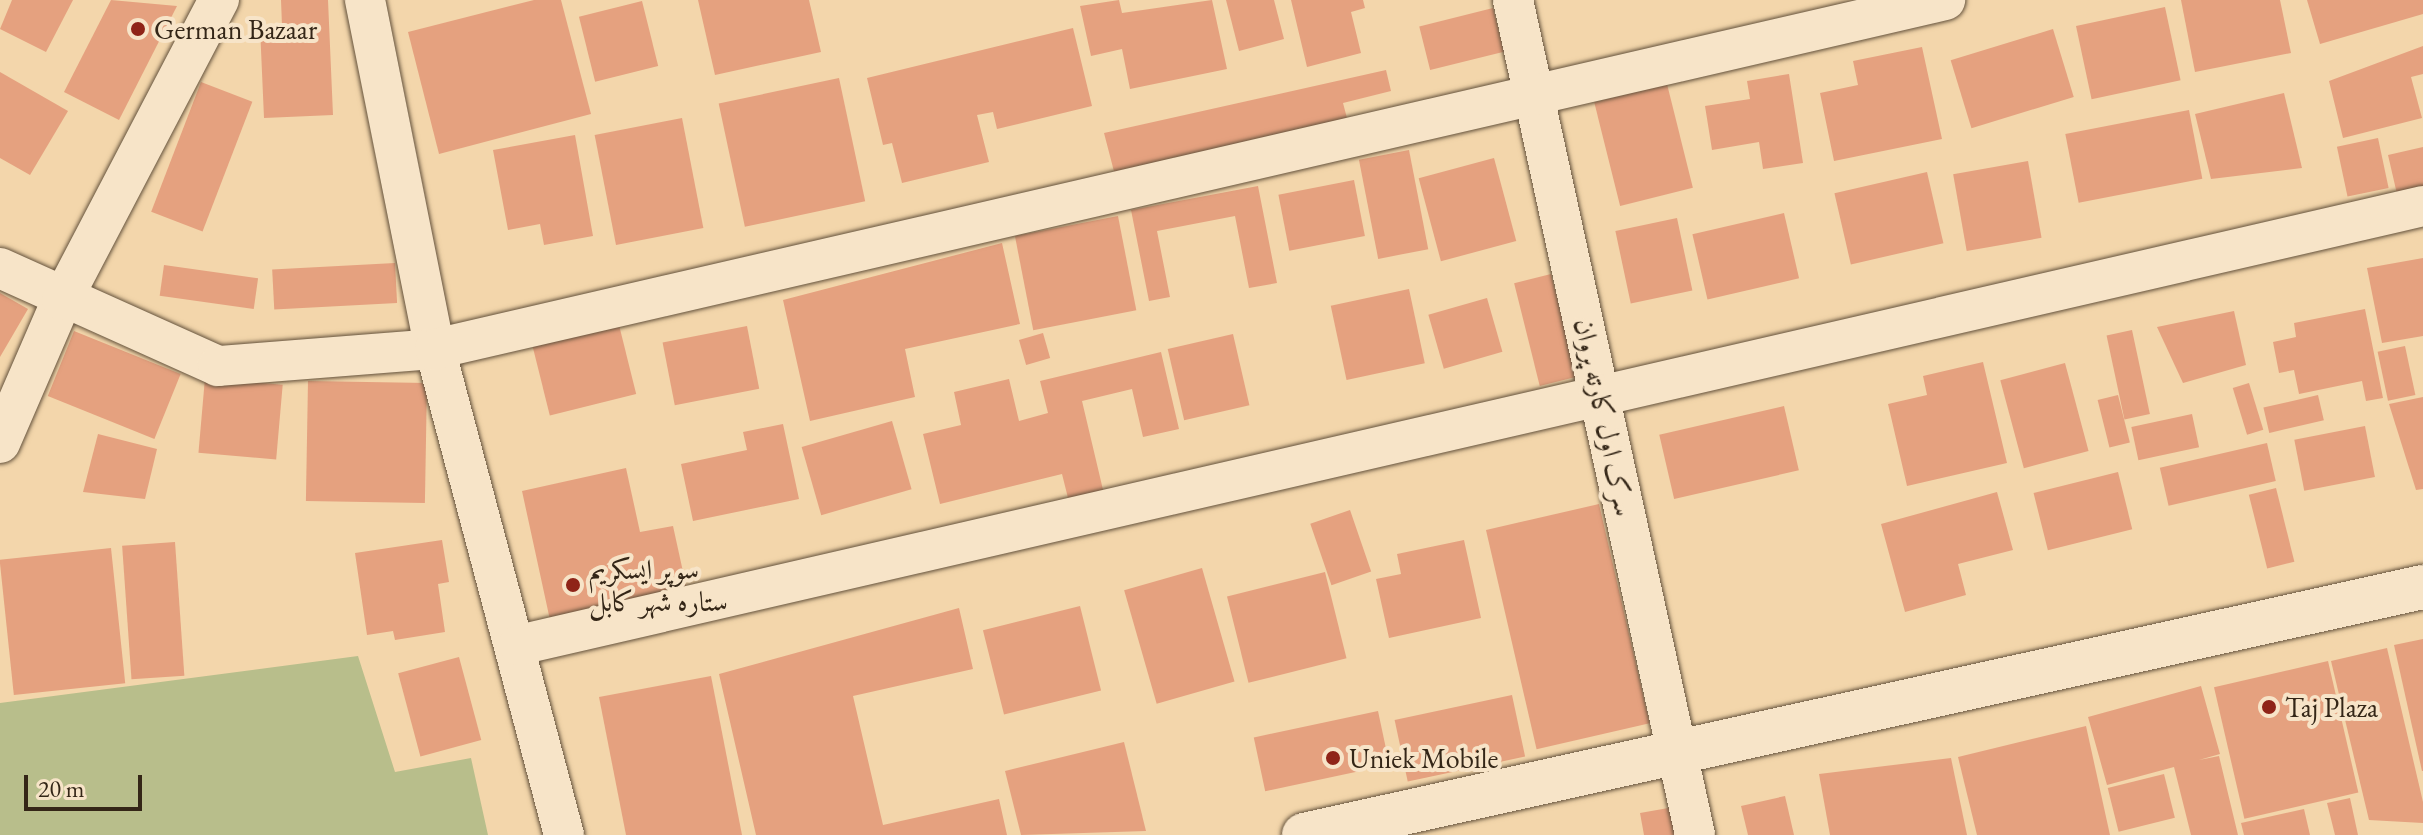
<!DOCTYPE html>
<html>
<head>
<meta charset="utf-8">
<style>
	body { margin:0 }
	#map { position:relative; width:2423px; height:835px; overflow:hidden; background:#f3d6ab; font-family:"EB Garamond",Amiri,serif }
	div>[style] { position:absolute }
	.green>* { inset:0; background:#b8be8b }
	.building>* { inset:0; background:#e5a17f; transform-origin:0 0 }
	.roads { filter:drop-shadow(0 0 2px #64523c) drop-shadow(0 0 2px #64523c) }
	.street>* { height:40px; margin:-20px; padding:0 20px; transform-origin:20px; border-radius:20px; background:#f7e4c8 }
	.secondary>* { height:44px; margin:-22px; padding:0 22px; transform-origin:22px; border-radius:22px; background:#f7e4c8 }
	.dots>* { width:22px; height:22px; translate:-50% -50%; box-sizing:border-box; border:4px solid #f7e4c8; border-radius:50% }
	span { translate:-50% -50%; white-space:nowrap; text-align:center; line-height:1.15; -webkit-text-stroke:8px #f7e4c8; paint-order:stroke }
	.poi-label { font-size:28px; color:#342617 }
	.left { translate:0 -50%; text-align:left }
	.street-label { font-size:28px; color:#342617 }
	.scale { position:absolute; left:24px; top:775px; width:118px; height:36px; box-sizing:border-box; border:4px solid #342617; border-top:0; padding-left:10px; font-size:24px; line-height:28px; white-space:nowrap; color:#342617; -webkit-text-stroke:6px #f7e4c8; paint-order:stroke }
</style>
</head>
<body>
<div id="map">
	<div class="green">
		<div style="clip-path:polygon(358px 656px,395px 772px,471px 758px,488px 835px,0 835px,0 703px)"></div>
	</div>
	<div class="building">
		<div style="clip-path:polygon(12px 0,73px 0,46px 52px,0 29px)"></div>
		<div style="clip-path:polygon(111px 0,177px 6px,119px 120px,64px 92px)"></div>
		<div style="clip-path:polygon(281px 0,328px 0,333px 115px,264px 118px,260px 27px,282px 26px)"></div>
		<div style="clip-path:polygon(534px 0,561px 0,591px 114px,439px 154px,408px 32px)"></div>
		<div style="clip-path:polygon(698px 0,809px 0,821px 52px,715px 75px)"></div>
		<div style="clip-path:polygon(1119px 0,1122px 13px,1212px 0,1227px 69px,1130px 89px,1122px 49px,1091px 56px,1080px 6px)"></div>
		<div style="clip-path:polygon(1226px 0,1274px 0,1284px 39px,1239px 51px)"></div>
		<div style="clip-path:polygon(1291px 0,1363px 0,1365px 8px,1351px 12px,1361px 53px,1307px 67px)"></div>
		<div style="clip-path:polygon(2181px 0,2280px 0,2291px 53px,2195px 72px)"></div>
		<div style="clip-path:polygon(2307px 0,2423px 0,2423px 14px,2320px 44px)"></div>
		<div style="left:642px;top:1px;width:67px;height:65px;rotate:76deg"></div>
		<div style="left:2165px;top:7px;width:75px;height:91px;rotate:78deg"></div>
		<div style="left:1493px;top:8px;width:45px;height:76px;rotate:76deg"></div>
		<div style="clip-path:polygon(1073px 28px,1092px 106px,997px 129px,993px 112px,977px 115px,989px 162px,902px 183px,892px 143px,883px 145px,867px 78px)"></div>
		<div style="left:2053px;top:29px;width:71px;height:107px;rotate:73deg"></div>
		<div style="clip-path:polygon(2423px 46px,2423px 74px,2411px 77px,2422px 118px,2343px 138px,2329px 81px)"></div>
		<div style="clip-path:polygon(1922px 47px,1942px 139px,1834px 161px,1820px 93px,1858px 85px,1853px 61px)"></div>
		<div style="clip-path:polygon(1386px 70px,1391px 91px,1343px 103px,1348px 122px,1117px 183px,1104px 133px)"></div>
		<div style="clip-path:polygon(0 72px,68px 111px,30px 175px,0 158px)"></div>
		<div style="clip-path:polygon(1789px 74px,1803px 163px,1763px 169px,1759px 142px,1712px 150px,1705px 106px,1750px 99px,1747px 81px)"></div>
		<div style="left:839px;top:78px;width:126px;height:123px;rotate:78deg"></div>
		<div style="left:201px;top:82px;width:55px;height:139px;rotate:21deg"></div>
		<div style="left:1667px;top:84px;width:107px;height:75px;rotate:76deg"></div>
		<div style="clip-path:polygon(2284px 93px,2302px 168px,2211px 179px,2195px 114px)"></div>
		<div style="left:2189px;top:110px;width:70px;height:126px;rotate:79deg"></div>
		<div style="left:682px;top:118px;width:112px;height:89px;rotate:79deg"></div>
		<div style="clip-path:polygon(575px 135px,593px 236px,544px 245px,540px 224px,508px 230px,493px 150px)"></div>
		<div style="left:2378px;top:138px;width:51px;height:42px;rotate:78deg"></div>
		<div style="clip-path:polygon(2423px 147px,2423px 188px,2397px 194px,2388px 155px)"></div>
		<div style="left:1409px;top:150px;width:101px;height:51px;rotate:79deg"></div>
		<div style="left:1494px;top:158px;width:86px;height:78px;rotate:75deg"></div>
		<div style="left:2028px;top:161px;width:78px;height:76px;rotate:80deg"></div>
		<div style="left:1927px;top:172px;width:73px;height:95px;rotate:77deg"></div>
		<div style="left:1354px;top:180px;width:57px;height:77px;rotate:79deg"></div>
		<div style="clip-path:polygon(1258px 186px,1277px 283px,1249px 288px,1235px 216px,1157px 231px,1170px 297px,1149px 301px,1131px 210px)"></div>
		<div style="left:1784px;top:213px;width:67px;height:94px;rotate:77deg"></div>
		<div style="left:1118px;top:216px;width:96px;height:105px;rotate:79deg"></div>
		<div style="left:1677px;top:218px;width:74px;height:63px;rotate:78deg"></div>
		<div style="clip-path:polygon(1002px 243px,1020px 324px,905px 349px,915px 397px,810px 421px,783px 300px)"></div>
		<div style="clip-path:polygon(2423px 258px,2423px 336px,2382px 343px,2367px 268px)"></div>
		<div style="left:395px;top:263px;width:40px;height:123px;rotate:87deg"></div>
		<div style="left:164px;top:265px;width:95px;height:31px;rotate:8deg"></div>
		<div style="left:1551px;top:274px;width:106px;height:38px;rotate:76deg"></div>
		<div style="left:1409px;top:289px;width:76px;height:80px;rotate:78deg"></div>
		<div style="clip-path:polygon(0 293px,28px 309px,0 357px)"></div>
		<div style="left:1487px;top:298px;width:56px;height:61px;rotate:74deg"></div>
		<div style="clip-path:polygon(2365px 309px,2383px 398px,2366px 401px,2362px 381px,2299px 394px,2294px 370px,2279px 373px,2273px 342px,2296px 337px,2294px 323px)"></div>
		<div style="clip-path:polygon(2234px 311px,2246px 365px,2183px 383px,2157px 327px)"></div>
		<div style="left:619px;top:325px;width:71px;height:89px;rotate:76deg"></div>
		<div style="left:747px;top:326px;width:64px;height:86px;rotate:79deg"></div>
		<div style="left:2132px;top:330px;width:86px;height:26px;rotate:78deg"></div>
		<div style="left:74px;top:331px;width:115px;height:70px;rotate:22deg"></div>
		<div style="left:1043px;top:333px;width:26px;height:25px;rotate:74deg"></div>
		<div style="left:1233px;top:334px;width:73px;height:67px;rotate:77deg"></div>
		<div style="left:2405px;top:346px;width:50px;height:28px;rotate:78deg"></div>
		<div style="clip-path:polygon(1161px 352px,1179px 429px,1143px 437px,1132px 389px,1082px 401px,1104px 494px,1069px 502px,1062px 474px,940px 504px,923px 434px,961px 425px,954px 392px,1009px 379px,1019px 421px,1048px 413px,1040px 381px)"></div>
		<div style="clip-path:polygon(1983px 362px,2007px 463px,1907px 486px,1888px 404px,1927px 395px,1923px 376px)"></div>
		<div style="left:2065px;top:363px;width:91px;height:67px;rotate:75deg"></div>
		<div style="left:205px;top:378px;width:78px;height:75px;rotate:5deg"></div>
		<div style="left:308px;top:381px;width:119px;height:120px;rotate:1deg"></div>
		<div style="left:2249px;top:383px;width:49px;height:17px;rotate:73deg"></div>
		<div style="left:2118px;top:395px;width:49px;height:21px;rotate:76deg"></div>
		<div style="left:2318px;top:395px;width:26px;height:56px;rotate:77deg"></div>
		<div style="clip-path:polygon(2423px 397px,2423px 489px,2416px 490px,2389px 404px)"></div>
		<div style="left:1784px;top:406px;width:66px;height:128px;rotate:77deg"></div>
		<div style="left:2192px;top:414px;width:34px;height:62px;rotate:78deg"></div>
		<div style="left:892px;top:421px;width:71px;height:94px;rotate:74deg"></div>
		<div style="clip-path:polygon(783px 424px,799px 499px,693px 521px,681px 464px,747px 450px,743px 432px)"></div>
		<div style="left:2365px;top:426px;width:52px;height:72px;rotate:79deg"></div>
		<div style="clip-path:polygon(98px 434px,157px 449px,145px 499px,83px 492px)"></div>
		<div style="left:2267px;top:443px;width:39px;height:110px;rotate:77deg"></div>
		<div style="clip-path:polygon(626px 468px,640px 532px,673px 526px,687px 590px,550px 620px,522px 491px)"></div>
		<div style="left:2118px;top:472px;width:59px;height:87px;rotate:76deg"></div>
		<div style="left:2276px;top:488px;width:76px;height:28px;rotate:76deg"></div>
		<div style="clip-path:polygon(1997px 492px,2013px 550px,1958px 564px,1966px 595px,1905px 612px,1881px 524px)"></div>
		<div style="left:1599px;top:504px;width:225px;height:116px;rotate:77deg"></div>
		<div style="left:1350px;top:510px;width:65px;height:42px;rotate:71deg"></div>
		<div style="clip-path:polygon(442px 540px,449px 582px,438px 584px,445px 632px,395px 640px,393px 631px,367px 635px,355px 553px)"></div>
		<div style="clip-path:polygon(1464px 540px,1481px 618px,1389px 638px,1376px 579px,1401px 574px,1397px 554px)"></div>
		<div style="left:175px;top:542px;width:134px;height:53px;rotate:86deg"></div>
		<div style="left:111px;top:548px;width:136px;height:112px;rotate:84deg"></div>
		<div style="left:1202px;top:568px;width:118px;height:81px;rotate:74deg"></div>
		<div style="left:1325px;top:572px;width:89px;height:101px;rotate:76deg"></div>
		<div style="left:1080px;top:606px;width:87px;height:100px;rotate:76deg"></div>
		<div style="clip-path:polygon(959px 608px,973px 669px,853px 696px,883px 825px,999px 799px,1007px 835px,756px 835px,719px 674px)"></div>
		<div style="clip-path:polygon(2423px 639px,2423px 771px,2422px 771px,2394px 645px)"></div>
		<div style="clip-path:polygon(2387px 648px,2423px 802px,2423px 823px,2369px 820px,2331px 661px)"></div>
		<div style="left:459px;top:657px;width:86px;height:63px;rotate:75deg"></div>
		<div style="left:2328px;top:661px;width:135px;height:117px;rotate:77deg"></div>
		<div style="clip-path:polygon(711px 676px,742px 835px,626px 835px,599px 697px)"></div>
		<div style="clip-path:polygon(2201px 686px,2220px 754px,2199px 760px,2219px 756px,2238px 835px,2191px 835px,2174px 767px,2107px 785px,2088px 717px)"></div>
		<div style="left:1512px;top:695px;width:63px;height:120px;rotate:78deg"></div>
		<div style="left:1378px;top:711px;width:55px;height:127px;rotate:78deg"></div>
		<div style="clip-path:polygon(2086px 726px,2110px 835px,1977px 835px,1958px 757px)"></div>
		<div style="clip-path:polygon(1124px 742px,1146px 831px,1021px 835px,1005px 771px)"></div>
		<div style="clip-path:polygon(1951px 758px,1967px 835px,1830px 835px,1819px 774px)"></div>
		<div style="left:2164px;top:774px;width:45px;height:58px;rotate:76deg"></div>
		<div style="clip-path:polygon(1785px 796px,1794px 835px,1748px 835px,1741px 806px)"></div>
		<div style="clip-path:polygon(2350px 798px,2358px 835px,2335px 835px,2327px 803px)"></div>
		<div style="clip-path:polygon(1674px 807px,1679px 835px,1644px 835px,1640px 813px)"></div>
		<div style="clip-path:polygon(2304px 809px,2310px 835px,2244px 835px,2241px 823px)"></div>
	</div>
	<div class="roads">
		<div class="street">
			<div style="left:365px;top:0;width:356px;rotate:78.7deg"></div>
			<div style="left:435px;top:349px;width:503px;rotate:75.13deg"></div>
			<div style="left:1513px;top:0;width:855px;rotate:77.7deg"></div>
			<div style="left:0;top:268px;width:239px;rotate:24.2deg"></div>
			<div style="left:218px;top:366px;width:218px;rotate:-4.5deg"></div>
			<div style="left:435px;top:349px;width:1550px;rotate:-13.01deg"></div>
			<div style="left:0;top:443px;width:156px;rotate:-66.6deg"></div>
			<div style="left:62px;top:300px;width:339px;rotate:-62.4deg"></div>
			<div style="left:519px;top:645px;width:1954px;rotate:-12.98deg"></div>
		</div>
		<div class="secondary">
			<div style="left:1304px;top:835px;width:1146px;rotate:-12.5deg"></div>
		</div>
	</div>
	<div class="dots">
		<div style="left:138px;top:29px;background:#8f2418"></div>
		<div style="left:573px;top:585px;background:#8f2418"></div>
		<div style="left:2269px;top:707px;background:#8f2418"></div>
		<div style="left:1333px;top:758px;background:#8f2418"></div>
	</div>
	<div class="poi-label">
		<span class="left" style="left:154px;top:29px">German Bazaar</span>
		<span class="left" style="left:589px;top:585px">سوپر ایسکریم<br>ستاره شهر کابل</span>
		<span class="left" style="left:2285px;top:707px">Taj Plaza</span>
		<span class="left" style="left:1349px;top:758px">Uniek Mobile</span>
	</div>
	<div class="street-label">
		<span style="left:1605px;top:417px;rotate:78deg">سرک اول کارته پروان</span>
	</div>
	<div class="scale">20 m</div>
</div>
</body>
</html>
